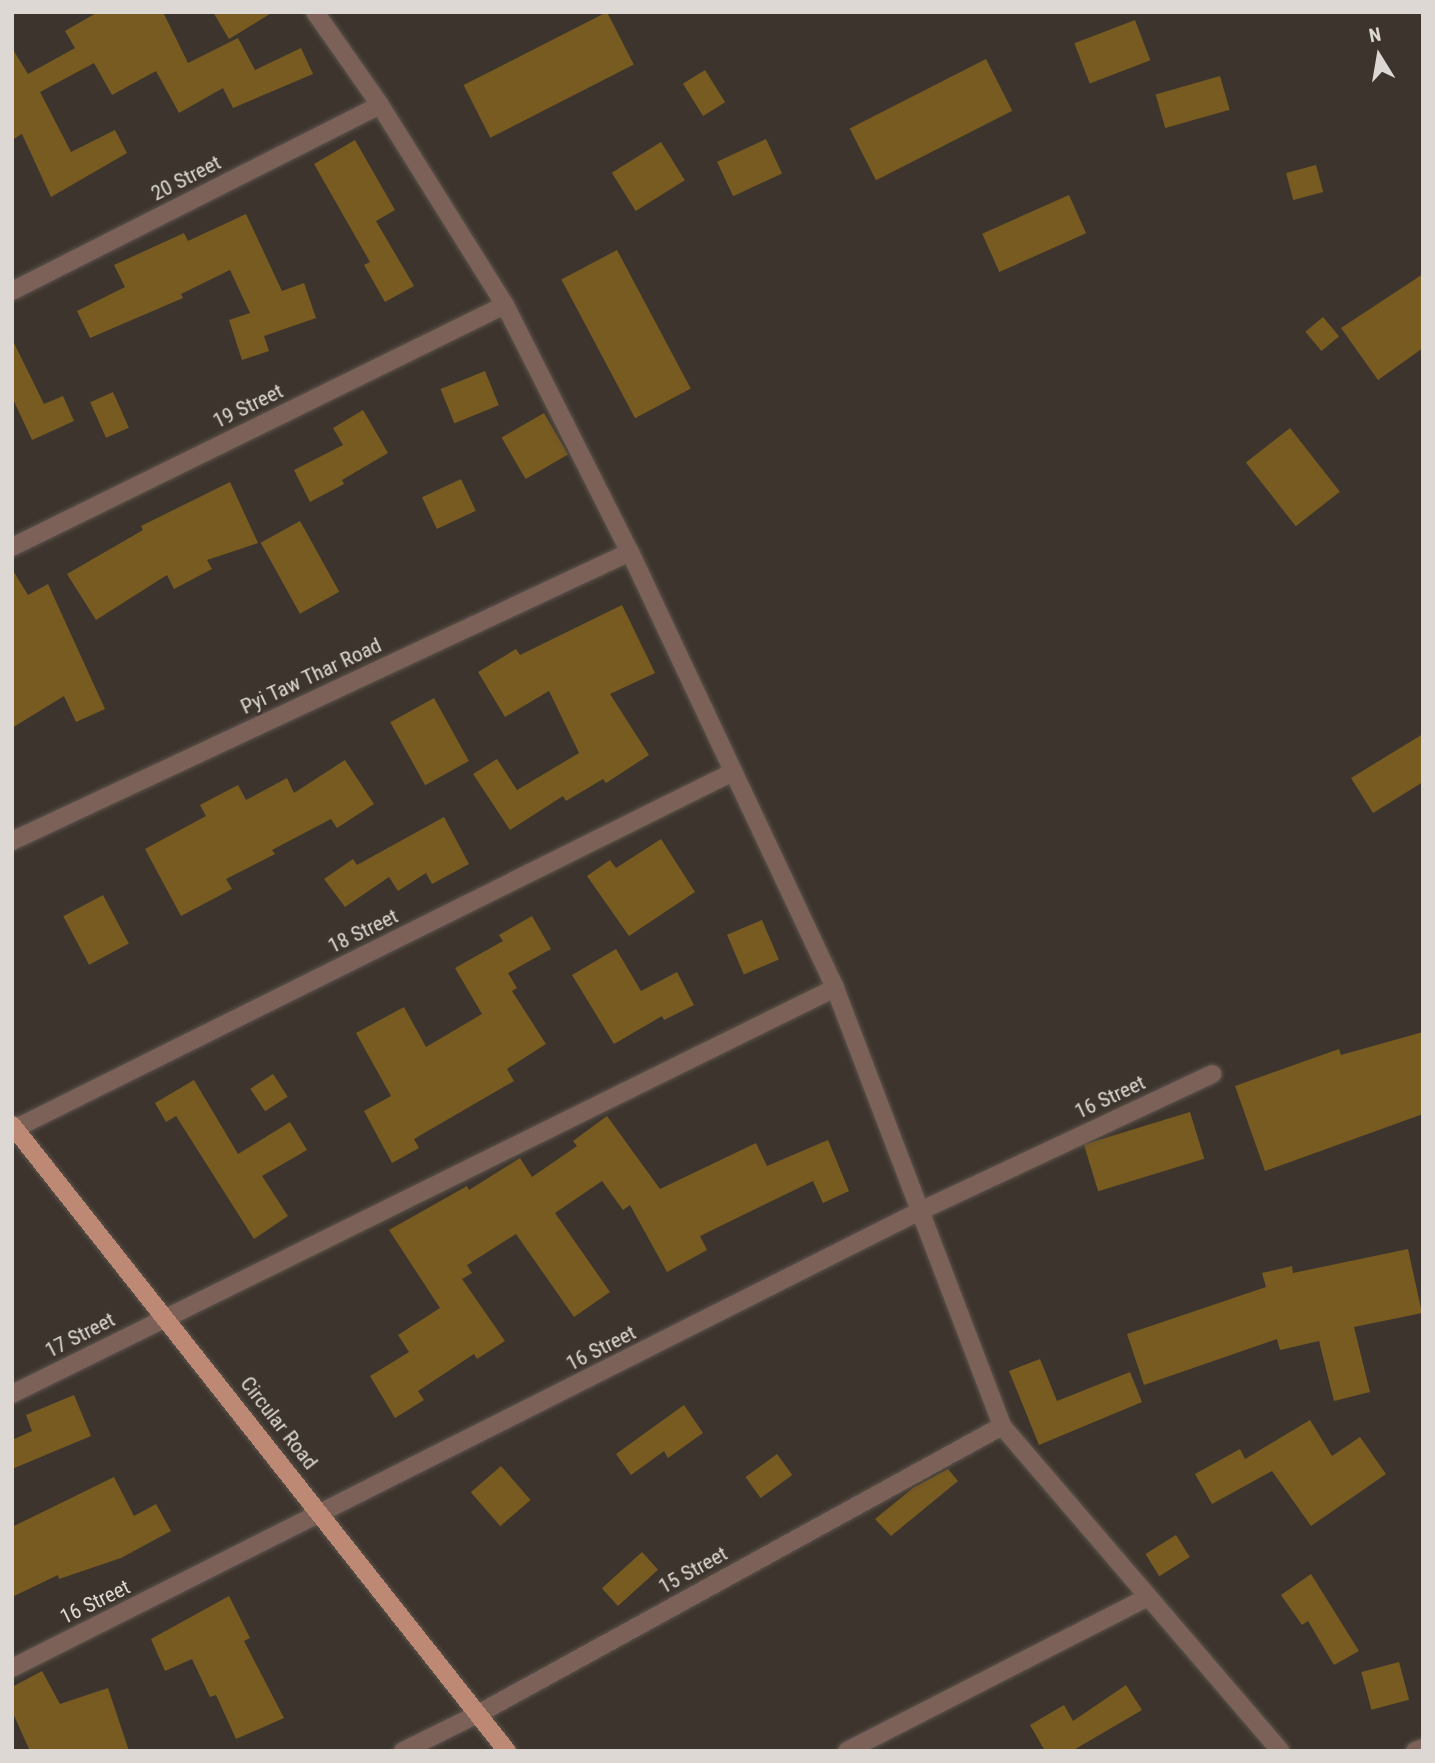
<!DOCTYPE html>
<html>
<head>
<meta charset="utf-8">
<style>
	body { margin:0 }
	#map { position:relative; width:1435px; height:1763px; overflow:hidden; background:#3d352d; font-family:"Roboto Condensed",sans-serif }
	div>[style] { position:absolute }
	.building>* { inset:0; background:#775b20; transform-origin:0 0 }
	.roads { filter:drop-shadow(0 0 2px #5a524b) drop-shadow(0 0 2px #5a524b) }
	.street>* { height:18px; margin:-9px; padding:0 9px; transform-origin:9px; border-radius:9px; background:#7b6157 }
	.primary>* { height:18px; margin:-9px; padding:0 9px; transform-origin:9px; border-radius:9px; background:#bd8974 }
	span { translate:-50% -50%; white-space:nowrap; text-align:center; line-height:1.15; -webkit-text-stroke:5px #3d352d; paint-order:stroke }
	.street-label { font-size:21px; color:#ddd8d3 }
	.frame { position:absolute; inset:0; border:14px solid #ddd8d3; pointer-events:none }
	.north { position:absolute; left:1344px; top:21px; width:70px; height:70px; -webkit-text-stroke:5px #3d352d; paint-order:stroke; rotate:349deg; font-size:19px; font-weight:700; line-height:28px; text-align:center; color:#ddd8d3 }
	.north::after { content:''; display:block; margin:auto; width:24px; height:32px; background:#ddd8d3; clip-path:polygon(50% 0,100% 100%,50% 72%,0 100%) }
</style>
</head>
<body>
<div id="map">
	<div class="building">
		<div style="clip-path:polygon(98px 12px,163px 12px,188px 63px,238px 38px,255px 70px,301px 48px,313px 74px,233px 108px,223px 88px,179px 113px,156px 71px,112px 95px,94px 63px,40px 92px,71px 152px,115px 130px,127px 153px,51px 197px,22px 134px,12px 140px,12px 48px,28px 74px,75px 48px,65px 31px)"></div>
		<div style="clip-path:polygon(213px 12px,273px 12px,229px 39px)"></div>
		<div style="left:607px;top:12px;width:59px;height:161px;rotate:63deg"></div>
		<div style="left:1135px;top:20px;width:43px;height:65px;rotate:69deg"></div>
		<div style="left:986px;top:59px;width:58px;height:153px;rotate:63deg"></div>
		<div style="left:705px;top:70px;width:38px;height:26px;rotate:58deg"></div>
		<div style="left:1220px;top:76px;width:35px;height:67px;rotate:74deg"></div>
		<div style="left:766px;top:139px;width:38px;height:54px;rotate:65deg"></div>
		<div style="clip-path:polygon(355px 140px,395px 210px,376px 221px,414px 286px,385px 302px,364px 265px,370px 262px,314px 164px)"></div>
		<div style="left:661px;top:142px;width:45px;height:58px;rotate:58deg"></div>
		<div style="left:1316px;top:165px;width:28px;height:31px;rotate:75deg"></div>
		<div style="left:1069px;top:195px;width:42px;height:95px;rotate:66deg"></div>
		<div style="clip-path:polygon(246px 214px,282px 291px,304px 283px,316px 318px,264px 336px,269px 351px,242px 360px,229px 320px,250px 313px,230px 270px,181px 294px,183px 298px,90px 338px,77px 311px,125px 287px,114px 265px,184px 233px,188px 241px)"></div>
		<div style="left:617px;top:250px;width:157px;height:63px;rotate:62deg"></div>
		<div style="clip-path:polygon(1423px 274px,1423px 348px,1378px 380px,1341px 328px)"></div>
		<div style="left:1323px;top:317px;width:25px;height:23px;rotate:50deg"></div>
		<div style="clip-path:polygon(12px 339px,44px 404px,63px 396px,74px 421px,32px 440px,12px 397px)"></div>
		<div style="left:485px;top:371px;width:37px;height:48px;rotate:68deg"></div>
		<div style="left:113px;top:392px;width:39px;height:25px;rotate:66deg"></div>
		<div style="clip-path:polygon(363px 410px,388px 453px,342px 480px,344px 484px,310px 502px,294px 470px,343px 445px,333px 428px)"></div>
		<div style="left:544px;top:413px;width:48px;height:49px;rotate:60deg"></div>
		<div style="left:1290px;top:428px;width:81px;height:56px;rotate:52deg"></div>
		<div style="left:461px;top:479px;width:35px;height:43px;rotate:65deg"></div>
		<div style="clip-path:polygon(230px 482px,258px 543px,207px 560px,212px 569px,174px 589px,167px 575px,96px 620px,67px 574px,143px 530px,141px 526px)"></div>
		<div style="left:300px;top:521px;width:81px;height:45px;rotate:61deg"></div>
		<div style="clip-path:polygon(12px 569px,28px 595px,48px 584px,105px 709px,76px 722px,64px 696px,12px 728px)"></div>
		<div style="clip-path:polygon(622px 605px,655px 673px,610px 694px,649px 755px,606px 783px,603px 779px,566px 801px,563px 796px,510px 830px,473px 774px,497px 759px,517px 790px,579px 753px,549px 691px,505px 717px,478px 672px,516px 649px,520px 655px)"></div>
		<div style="left:434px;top:698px;width:72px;height:50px;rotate:61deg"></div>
		<div style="clip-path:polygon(1423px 734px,1423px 782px,1373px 813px,1351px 778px)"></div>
		<div style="clip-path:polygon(345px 760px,374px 804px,337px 828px,331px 819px,272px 850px,275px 854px,226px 879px,232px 889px,181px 916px,145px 849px,206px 816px,200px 805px,238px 785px,246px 800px,287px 778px,294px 793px)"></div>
		<div style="clip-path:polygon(444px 817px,469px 864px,432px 884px,426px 873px,398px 891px,389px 877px,345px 907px,324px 879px,353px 859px,357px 865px)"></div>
		<div style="clip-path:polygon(661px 839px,695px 892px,629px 936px,587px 876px,610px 860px,616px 868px)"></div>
		<div style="left:103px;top:895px;width:55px;height:45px;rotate:62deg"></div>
		<div style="clip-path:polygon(532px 916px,551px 949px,508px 973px,517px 988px,512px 991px,546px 1044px,507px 1069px,514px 1081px,414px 1139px,419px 1148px,392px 1163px,364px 1111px,391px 1096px,356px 1033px,404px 1007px,426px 1047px,482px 1014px,455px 968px,503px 941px,499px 935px)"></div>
		<div style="left:762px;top:920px;width:43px;height:38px;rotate:67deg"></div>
		<div style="clip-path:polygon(616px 949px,641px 991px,677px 972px,694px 1005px,664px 1020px,662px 1016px,614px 1044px,572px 975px)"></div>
		<div style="clip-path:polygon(1423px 1032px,1423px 1114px,1265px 1171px,1235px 1086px,1339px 1049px,1341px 1055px)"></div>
		<div style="left:273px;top:1074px;width:27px;height:27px;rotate:57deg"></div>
		<div style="clip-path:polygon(194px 1080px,238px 1154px,290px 1122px,307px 1150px,262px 1176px,288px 1216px,254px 1239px,176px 1116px,166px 1122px,155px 1103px)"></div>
		<div style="left:1190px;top:1112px;width:49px;height:111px;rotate:73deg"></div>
		<div style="clip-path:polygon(607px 1116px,660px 1189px,756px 1143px,767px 1166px,828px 1140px,849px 1191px,823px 1203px,813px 1181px,700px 1236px,707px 1250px,667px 1272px,630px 1205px,623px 1210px,602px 1181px,555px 1213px,610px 1292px,574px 1317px,516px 1234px,467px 1265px,472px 1273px,462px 1279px,505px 1341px,477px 1359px,474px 1354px,418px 1391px,424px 1400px,395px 1418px,370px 1376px,409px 1352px,398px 1335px,440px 1308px,389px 1230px,467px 1186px,469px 1190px,520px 1158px,532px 1177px,577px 1146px,573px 1141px)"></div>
		<div style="clip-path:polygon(1408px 1249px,1422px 1313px,1354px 1327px,1370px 1392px,1334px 1401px,1319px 1341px,1280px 1350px,1277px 1339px,1144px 1385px,1127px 1334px,1266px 1287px,1262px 1273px,1292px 1266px,1293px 1273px)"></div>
		<div style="clip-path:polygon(1040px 1359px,1057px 1401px,1130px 1372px,1142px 1402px,1039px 1445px,1009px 1371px)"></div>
		<div style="clip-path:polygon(74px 1395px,91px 1436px,12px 1469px,12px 1440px,32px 1431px,26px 1415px)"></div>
		<div style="clip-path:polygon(684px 1405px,703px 1433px,668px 1458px,664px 1451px,631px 1475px,616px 1454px)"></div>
		<div style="clip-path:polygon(1310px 1420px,1332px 1456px,1360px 1437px,1386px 1474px,1311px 1526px,1272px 1471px,1212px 1504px,1195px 1474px,1240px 1449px,1245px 1459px)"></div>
		<div style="left:777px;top:1454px;width:26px;height:39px;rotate:54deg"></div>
		<div style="left:501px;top:1466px;width:45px;height:40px;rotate:49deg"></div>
		<div style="clip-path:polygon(948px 1469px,958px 1481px,891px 1536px,875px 1519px,913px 1488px)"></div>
		<div style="clip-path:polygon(114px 1477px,134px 1516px,156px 1504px,171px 1531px,121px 1558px,59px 1579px,58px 1575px,12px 1597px,12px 1527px)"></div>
		<div style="left:1176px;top:1535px;width:26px;height:36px;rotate:58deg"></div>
		<div style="left:642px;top:1552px;width:24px;height:54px;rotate:48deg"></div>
		<div style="clip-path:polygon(1311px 1574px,1359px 1651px,1334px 1665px,1308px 1621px,1302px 1625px,1281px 1595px)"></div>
		<div style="clip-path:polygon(229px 1596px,250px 1638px,244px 1641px,284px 1718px,236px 1739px,216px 1695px,210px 1697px,192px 1659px,165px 1671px,151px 1639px)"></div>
		<div style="left:1399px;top:1662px;width:39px;height:39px;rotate:75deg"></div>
		<div style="clip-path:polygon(42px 1671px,60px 1704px,108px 1688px,129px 1751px,30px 1751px,12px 1711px,12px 1687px)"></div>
		<div style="clip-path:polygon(1126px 1685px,1142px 1710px,1072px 1751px,1045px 1751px,1030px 1725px,1064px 1705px,1073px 1721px)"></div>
	</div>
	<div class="roads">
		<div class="street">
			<div style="left:315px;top:12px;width:113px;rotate:55deg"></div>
			<div style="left:380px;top:105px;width:236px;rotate:58deg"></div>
			<div style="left:505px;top:305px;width:277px;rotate:63.2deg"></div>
			<div style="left:630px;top:552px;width:482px;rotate:64.8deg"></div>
			<div style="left:835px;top:988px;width:469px;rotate:69.1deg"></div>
			<div style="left:1002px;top:1426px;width:428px;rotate:49.4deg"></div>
			<div style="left:12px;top:291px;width:412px;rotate:-26.8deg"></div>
			<div style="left:12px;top:547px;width:549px;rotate:-26.15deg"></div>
			<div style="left:12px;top:841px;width:682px;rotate:-25.06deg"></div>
			<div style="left:12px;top:1130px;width:805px;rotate:-26.41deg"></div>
			<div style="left:12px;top:1394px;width:918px;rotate:-26.26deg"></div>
			<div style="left:12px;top:1668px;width:1017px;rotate:-26.72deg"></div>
			<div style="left:920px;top:1211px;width:323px;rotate:-25.1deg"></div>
			<div style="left:403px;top:1751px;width:84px;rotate:-26.3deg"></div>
			<div style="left:478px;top:1714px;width:598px;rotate:-28.79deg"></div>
			<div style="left:847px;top:1751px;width:338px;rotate:-27.1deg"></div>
			<div style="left:1415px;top:1751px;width:9px;rotate:-21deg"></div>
		</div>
		<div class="primary">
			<div style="left:12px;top:1125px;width:798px;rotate:51.67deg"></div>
		</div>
	</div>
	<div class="street-label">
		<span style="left:186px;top:178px;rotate:-27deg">20 Street</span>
		<span style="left:248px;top:406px;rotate:-26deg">19 Street</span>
		<span style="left:311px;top:676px;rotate:-25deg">Pyi Taw Thar Road</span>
		<span style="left:363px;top:931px;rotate:-26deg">18 Street</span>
		<span style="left:1110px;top:1097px;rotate:-25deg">16 Street</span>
		<span style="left:80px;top:1335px;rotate:-27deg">17 Street</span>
		<span style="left:601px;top:1348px;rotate:-27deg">16 Street</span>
		<span style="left:279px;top:1423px;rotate:52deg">Circular Road</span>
		<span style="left:693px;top:1570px;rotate:-29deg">15 Street</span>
		<span style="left:95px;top:1602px;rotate:-26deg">16 Street</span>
	</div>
	<div class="frame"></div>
	<div class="north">N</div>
</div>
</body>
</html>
